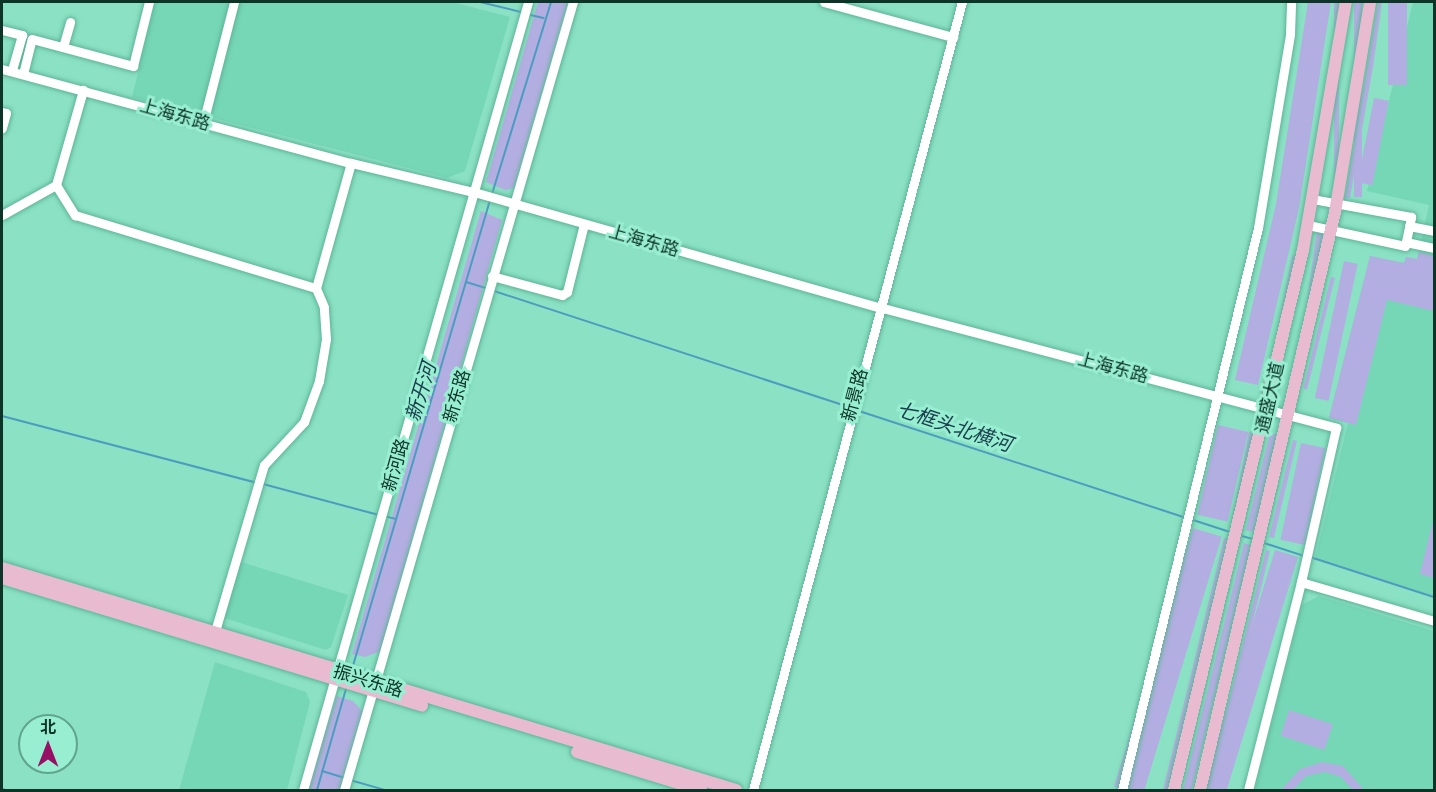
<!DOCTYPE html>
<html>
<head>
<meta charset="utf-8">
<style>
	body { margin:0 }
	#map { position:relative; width:1436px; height:792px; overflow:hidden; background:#8be1c3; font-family:Karla,"Noto Sans SC",sans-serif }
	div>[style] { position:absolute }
	.built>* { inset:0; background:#76d7b6 }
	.green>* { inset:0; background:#b3aee1; transform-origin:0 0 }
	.stream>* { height:2px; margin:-1px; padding:0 1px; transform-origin:1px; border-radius:1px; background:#4c9cbf }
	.roads { filter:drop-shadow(0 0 2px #5db497) drop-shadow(0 0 2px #5db497) }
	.minor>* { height:9px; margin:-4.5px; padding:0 4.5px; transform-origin:4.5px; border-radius:4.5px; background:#fff }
	.major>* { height:12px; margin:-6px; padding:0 6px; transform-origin:6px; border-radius:6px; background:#e8bbd1 }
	span { translate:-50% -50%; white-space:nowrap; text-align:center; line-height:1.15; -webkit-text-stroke:6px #98eed0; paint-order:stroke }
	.street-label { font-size:18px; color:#0e3428 }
	.water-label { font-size:20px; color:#1a3e4e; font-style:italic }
	.frame { position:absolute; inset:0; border:3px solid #0e3428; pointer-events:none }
	.north { position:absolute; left:18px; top:714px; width:60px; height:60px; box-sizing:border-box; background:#98eed0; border:2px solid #61a48d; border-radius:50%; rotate:0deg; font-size:16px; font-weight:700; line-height:24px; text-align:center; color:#0e3428 }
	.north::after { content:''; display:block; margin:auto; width:21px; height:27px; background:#981065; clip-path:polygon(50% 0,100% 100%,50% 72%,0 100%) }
</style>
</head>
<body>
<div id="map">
	<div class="built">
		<div style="clip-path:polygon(155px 2px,452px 2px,510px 17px,465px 171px,447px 178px,132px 97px)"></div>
		<div style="clip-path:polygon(1413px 2px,1434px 2px,1434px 597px,1315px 559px,1348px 423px,1329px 418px,1370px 256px,1404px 263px,1406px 257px,1417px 259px,1429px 205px,1367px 191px)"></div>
		<div style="clip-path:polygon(235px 560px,348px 595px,331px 647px,326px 650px,218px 616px)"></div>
		<div style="clip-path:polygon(1319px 596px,1434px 631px,1434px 790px,1255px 790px,1302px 605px)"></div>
		<div style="clip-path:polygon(215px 662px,306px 692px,310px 702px,287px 790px,179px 790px)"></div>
	</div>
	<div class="green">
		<div style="clip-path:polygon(538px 2px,568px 2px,514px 188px,505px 190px,486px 182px)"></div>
		<div style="clip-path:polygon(1308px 2px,1331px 2px,1299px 208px,1258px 385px,1235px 380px,1276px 204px)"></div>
		<div style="left:1334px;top:2px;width:5px;height:189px"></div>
		<div style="left:1354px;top:2px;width:8px;height:195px"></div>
		<div style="clip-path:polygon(1378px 2px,1382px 2px,1373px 67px,1350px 198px,1345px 198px)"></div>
		<div style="left:1388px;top:2px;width:19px;height:83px"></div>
		<div style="left:1374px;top:98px;width:15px;height:86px;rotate:11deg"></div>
		<div style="clip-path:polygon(481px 211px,502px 220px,381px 651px,365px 657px,352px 654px)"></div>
		<div style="left:1318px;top:223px;width:7px;height:163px;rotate:8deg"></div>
		<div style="clip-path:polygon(1419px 252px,1434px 256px,1434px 311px,1387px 300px,1356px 425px,1329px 418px,1370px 256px,1404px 263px,1406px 257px,1417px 259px)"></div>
		<div style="left:1292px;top:255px;width:5px;height:128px;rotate:11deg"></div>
		<div style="left:1344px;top:261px;width:14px;height:140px;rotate:12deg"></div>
		<div style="left:1331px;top:277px;width:4px;height:115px;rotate:14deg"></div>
		<div style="left:1218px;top:425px;width:31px;height:92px;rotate:13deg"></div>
		<div style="left:1249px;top:432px;width:5px;height:95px;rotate:11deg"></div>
		<div style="left:1270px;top:433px;width:8px;height:100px;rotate:14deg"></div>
		<div style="clip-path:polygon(1293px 440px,1297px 441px,1274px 538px,1269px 537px)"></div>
		<div style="left:1301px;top:443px;width:25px;height:99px;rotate:12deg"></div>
		<div style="clip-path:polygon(1434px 517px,1434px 578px,1420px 574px)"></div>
		<div style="left:1193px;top:528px;width:30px;height:270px;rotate:17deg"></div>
		<div style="clip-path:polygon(1224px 538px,1228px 539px,1168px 790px,1163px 790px)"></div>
		<div style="clip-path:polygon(1244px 543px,1251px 545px,1192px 790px,1183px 790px)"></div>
		<div style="clip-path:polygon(1266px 550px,1270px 551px,1212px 790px,1207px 790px)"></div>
		<div style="left:1275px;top:550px;width:24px;height:247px;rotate:17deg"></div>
		<div style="clip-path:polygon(337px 696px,353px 701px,363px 712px,340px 790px,306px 790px)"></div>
		<div style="left:1289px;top:710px;width:46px;height:27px;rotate:18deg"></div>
		<div style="clip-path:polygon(1322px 762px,1343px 766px,1364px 790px,1353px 790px,1341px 777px,1325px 772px,1306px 776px,1293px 790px,1281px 790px,1300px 769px)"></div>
	</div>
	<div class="stream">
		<div style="left:480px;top:2px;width:42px;rotate:13.7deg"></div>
		<div style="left:526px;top:14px;width:18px;rotate:13deg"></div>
		<div style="left:492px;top:194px;width:201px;rotate:-72.9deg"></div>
		<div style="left:466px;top:282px;width:21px;rotate:17deg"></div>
		<div style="left:491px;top:290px;width:379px;rotate:18.1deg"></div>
		<div style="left:856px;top:410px;width:345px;rotate:18.1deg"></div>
		<div style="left:2px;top:416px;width:264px;rotate:14.7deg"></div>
		<div style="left:263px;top:484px;width:120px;rotate:15deg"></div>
		<div style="left:384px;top:516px;width:12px;rotate:14deg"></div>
		<div style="left:1190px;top:519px;width:42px;rotate:18deg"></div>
		<div style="left:1238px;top:535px;width:16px;rotate:15deg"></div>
		<div style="left:1261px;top:542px;width:45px;rotate:18deg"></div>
		<div style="left:1310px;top:557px;width:130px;rotate:17.9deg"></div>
		<div style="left:352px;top:669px;width:490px;rotate:-73.6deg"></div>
		<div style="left:322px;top:771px;width:24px;rotate:17deg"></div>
		<div style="left:350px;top:780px;width:35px;rotate:16deg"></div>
		<div style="left:2px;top:789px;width:4px;rotate:14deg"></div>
		<div style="left:317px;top:790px;width:105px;rotate:-74deg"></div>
	</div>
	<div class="roads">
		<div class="minor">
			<div style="left:824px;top:2px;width:134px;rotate:15.2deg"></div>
			<div style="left:2px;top:30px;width:21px;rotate:14deg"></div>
			<div style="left:22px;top:35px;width:37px;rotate:106deg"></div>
			<div style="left:63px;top:47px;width:26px;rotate:-74deg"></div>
			<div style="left:2px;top:69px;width:361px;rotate:15.1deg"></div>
			<div style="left:351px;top:163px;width:126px;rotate:13.3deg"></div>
			<div style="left:474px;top:192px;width:421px;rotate:15.9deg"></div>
			<div style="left:879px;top:307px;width:473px;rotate:14.8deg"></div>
			<div style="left:1336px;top:428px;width:158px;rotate:102.8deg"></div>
			<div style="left:23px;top:74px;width:36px;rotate:-76deg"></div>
			<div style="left:32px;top:39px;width:105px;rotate:15deg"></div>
			<div style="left:133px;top:66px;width:66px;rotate:-76deg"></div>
			<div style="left:2px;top:112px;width:4px;rotate:14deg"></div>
			<div style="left:6px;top:113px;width:16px;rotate:105deg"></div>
			<div style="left:203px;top:123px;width:125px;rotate:-75.6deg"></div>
			<div style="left:56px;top:185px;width:36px;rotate:58deg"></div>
			<div style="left:75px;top:215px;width:252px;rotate:16.9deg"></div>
			<div style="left:316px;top:288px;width:130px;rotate:-74.4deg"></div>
			<div style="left:2px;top:215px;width:62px;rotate:-29.1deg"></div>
			<div style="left:56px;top:185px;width:99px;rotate:-74.1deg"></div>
			<div style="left:1308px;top:225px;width:99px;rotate:12.2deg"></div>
			<div style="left:1405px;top:246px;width:30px;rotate:-78deg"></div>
			<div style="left:1411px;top:217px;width:101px;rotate:-169.7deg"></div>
			<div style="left:1409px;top:226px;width:25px;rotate:11deg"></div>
			<div style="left:1406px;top:242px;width:29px;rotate:12deg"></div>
			<div style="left:492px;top:276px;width:73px;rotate:15.2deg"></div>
			<div style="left:562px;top:295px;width:6px;rotate:-31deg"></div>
			<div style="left:567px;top:292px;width:70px;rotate:-76deg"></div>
			<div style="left:213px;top:638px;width:180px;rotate:-73.6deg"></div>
			<div style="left:264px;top:465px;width:59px;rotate:-47.1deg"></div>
			<div style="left:304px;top:422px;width:44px;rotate:-69.9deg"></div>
			<div style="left:319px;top:381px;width:43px;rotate:-80.5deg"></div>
			<div style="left:326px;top:339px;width:32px;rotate:-94deg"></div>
			<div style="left:324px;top:307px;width:21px;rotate:-113deg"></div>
			<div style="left:303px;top:790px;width:819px;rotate:-74.06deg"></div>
			<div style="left:344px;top:790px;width:821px;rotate:-73.8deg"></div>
			<div style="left:753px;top:790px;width:815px;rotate:-75.15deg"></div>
			<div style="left:1122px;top:790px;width:578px;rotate:-76.4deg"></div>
			<div style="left:1258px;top:228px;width:197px;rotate:-80.6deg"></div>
			<div style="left:1290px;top:34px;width:32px;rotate:-88deg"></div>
			<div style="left:1248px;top:790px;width:215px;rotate:-75.7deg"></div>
			<div style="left:1301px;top:582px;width:139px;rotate:16.3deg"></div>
		</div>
		<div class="major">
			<div style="left:2px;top:568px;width:767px;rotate:16.83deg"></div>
			<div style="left:2px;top:578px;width:439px;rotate:16.9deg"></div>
			<div style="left:577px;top:752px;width:130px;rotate:17deg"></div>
			<div style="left:1174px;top:790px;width:555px;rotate:-76.56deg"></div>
			<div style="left:1303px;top:250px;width:252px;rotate:-80.2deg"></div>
			<div style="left:1200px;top:790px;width:594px;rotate:-76.85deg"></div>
			<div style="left:1335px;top:212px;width:213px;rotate:-80.5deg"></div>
		</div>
	</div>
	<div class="street-label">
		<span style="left:175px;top:115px;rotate:16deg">上海东路</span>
		<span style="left:644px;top:241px;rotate:16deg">上海东路</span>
		<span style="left:1113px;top:368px;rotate:15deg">上海东路</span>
		<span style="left:855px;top:395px;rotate:-75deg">新景路</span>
		<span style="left:457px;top:396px;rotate:-74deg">新东路</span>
		<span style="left:1270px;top:398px;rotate:-77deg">通盛大道</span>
		<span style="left:396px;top:465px;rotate:-74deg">新河路</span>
		<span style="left:368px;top:681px;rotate:17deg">振兴东路</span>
	</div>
	<div class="water-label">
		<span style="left:421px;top:392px;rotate:-73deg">新开河</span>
		<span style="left:954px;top:427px;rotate:18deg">七框头北横河</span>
	</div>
	<div class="frame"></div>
	<div class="north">北</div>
</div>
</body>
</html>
